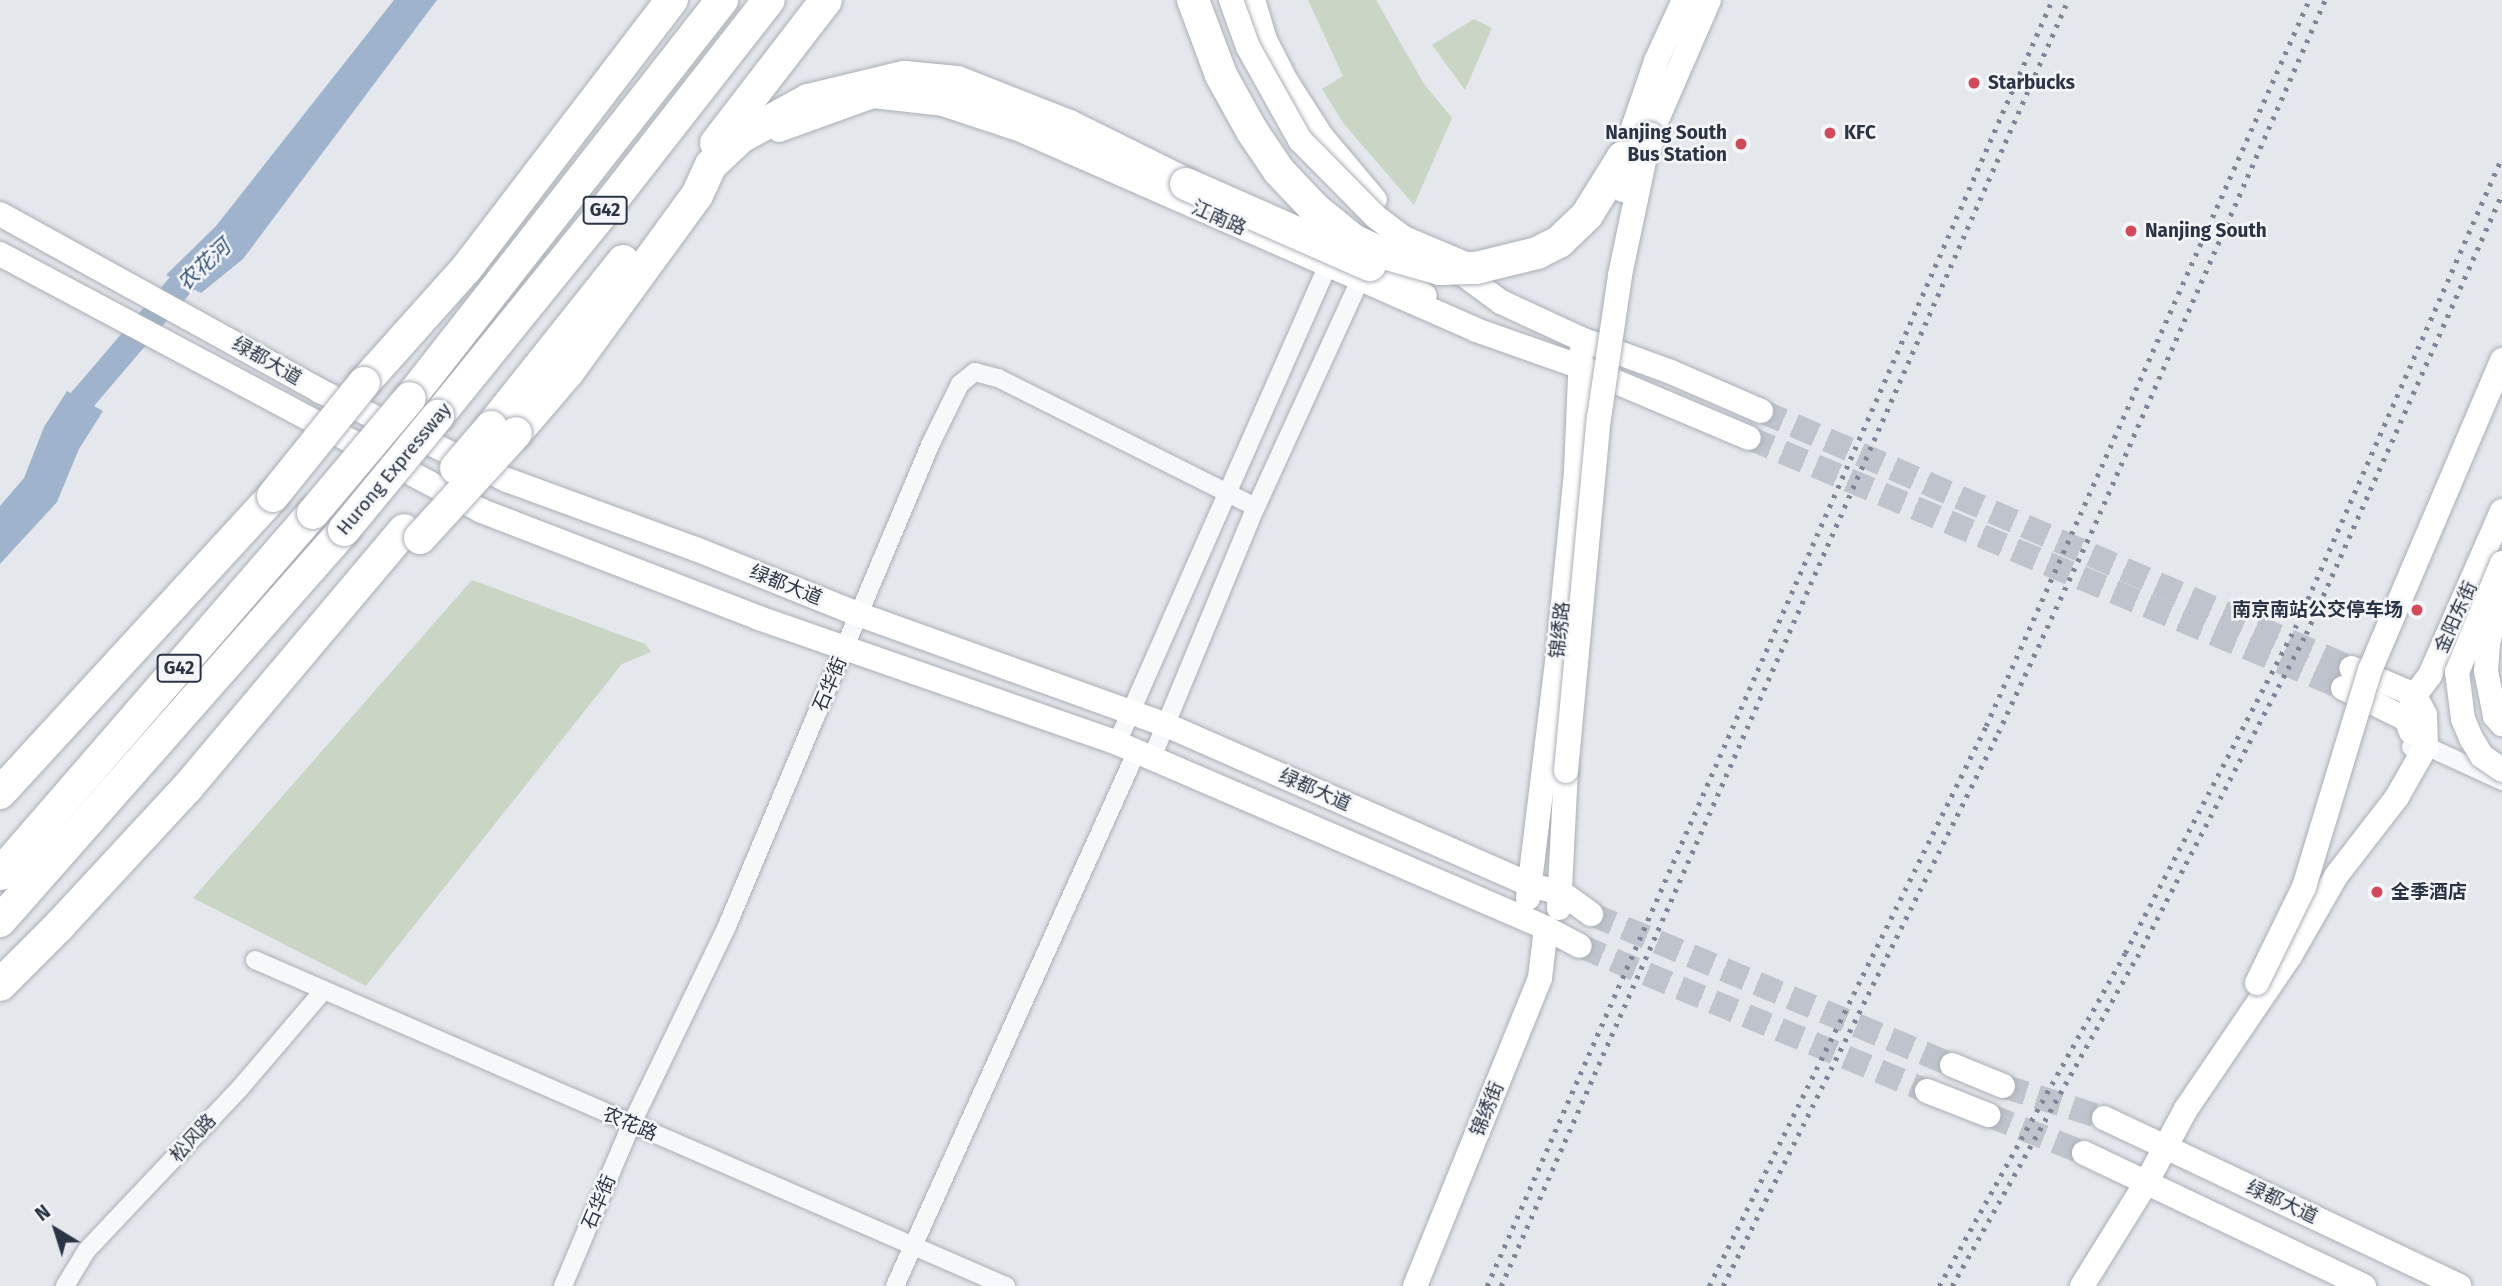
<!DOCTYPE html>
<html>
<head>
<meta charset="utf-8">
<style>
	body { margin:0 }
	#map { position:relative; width:2502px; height:1286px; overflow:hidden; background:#e4e7ec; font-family:"Fira Sans","Noto Sans SC",sans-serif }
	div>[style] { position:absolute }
	.green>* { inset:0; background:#c9d6c5 }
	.water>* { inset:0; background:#9fb4cc }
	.river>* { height:26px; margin:-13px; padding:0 13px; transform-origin:13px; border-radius:13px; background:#9fb4cc }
	.secondary-tunnel>* { height:24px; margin-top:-12px; transform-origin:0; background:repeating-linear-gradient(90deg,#bfc3cb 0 24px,transparent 0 36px) }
	.roads { filter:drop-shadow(0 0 2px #a9aeb7) drop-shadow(0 0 2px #a9aeb7) }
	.street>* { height:18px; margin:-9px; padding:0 9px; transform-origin:9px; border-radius:9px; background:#f7f8fa }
	.secondary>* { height:24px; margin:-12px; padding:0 12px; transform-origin:12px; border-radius:12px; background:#fff }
	.highway>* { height:32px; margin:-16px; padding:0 16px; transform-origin:16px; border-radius:16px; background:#fff }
	.rail>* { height:4.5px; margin-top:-2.25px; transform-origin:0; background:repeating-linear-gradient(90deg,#7d8696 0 3.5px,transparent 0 10.5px) }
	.bridges { filter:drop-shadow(0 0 2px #a9aeb7) drop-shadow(0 0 2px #a9aeb7) }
	.secondary-bridge>* { height:24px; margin:-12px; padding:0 12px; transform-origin:12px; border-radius:12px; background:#fff }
	.highway-bridge>* { height:32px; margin:-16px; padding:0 16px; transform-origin:16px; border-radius:16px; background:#fff }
	.dots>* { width:19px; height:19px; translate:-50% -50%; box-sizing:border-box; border:4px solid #f4f6f9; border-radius:50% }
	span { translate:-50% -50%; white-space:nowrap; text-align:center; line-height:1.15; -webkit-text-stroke:5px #f4f6f9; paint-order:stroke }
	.shield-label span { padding:2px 5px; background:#f4f6f9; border:2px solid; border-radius:5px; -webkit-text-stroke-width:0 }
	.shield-label { font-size:18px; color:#2b3445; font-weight:700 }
	.poi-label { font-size:19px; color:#2b3445; font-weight:700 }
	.left { translate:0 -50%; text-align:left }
	.right { translate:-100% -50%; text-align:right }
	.street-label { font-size:19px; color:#2b3445 }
	.water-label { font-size:21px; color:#34527a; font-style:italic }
	.north { position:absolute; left:21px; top:1195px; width:70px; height:70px; -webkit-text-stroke:5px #f4f6f9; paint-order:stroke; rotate:322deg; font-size:19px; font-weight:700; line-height:28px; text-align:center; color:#2b3445 }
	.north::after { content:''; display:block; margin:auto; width:24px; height:32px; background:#2b3445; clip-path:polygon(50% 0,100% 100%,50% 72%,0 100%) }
</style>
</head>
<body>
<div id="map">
	<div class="green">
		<div style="clip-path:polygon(1308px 0,1376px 0,1424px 84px,1452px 118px,1414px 205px,1344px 124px,1322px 89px,1343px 76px)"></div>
		<div style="clip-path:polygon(1474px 19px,1492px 28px,1465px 90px,1432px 45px)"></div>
		<div style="clip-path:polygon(472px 580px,645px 644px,651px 652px,622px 664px,366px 986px,193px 898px)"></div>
	</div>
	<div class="water">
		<div style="clip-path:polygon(394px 0,437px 0,243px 259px,201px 293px,166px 275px,216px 226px)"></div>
		<div style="clip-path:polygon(67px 391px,103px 411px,79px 449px,57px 502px,0 564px,0 506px,24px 478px,44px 427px)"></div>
	</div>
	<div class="river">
		<div style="left:67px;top:432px;width:35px;rotate:-65deg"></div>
		<div style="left:82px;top:400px;width:154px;rotate:-49.5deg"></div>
		<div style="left:182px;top:283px;width:35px;rotate:-39deg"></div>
	</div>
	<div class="secondary-tunnel">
		<div style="left:1761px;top:411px;width:644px;rotate:23.54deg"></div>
		<div style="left:1749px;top:438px;width:644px;rotate:22.83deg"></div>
		<div style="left:1591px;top:914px;width:391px;rotate:22.7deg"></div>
		<div style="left:1580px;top:946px;width:376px;rotate:22.7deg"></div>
		<div style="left:2003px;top:1086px;width:106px;rotate:17.6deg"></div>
		<div style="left:1988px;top:1115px;width:103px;rotate:21.6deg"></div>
	</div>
	<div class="roads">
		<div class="street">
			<div style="left:1117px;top:743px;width:520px;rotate:-66.19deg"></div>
			<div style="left:2411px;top:747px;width:15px;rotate:-4deg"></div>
			<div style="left:2426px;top:746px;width:84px;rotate:24.7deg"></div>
			<div style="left:1151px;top:760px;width:274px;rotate:-67.5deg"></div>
			<div style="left:1256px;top:507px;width:250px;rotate:-65.4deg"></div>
			<div style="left:255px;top:960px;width:819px;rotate:23.47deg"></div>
			<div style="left:65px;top:1286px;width:42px;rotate:-58.6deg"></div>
			<div style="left:87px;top:1250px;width:224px;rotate:-46.6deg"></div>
			<div style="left:241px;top:1087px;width:126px;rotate:-49.5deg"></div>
			<div style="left:563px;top:1286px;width:175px;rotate:-67.1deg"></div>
			<div style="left:631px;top:1125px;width:221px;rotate:-64.2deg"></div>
			<div style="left:727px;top:926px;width:524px;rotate:-67.1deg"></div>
			<div style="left:931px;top:443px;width:66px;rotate:-63.8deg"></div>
			<div style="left:960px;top:384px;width:19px;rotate:-39deg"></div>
			<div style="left:975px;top:372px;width:24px;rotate:15deg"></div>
			<div style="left:998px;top:378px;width:288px;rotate:26.6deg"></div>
			<div style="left:895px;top:1286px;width:585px;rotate:-65.67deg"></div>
		</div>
		<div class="secondary">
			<div style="left:1253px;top:0;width:42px;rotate:73.3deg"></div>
			<div style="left:1265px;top:40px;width:46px;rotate:62.9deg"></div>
			<div style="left:1286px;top:81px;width:67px;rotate:57.3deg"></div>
			<div style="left:1322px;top:137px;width:82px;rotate:49.9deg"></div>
			<div style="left:779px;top:130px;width:100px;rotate:-19.9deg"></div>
			<div style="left:873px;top:96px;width:70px;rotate:6.5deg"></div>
			<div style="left:943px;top:104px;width:82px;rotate:18.4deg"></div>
			<div style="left:1021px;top:130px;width:497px;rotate:23.7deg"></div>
			<div style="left:1476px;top:330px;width:111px;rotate:19.4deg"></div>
			<div style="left:1581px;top:367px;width:182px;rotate:22.9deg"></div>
			<div style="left:1649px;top:138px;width:150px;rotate:-66.5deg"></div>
			<div style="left:1623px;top:157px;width:102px;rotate:-71deg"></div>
			<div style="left:1656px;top:61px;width:67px;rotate:-65.3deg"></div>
			<div style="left:0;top:214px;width:366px;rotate:28.9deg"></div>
			<div style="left:320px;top:391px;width:207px;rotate:25.5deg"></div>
			<div style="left:507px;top:480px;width:201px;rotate:20.1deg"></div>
			<div style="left:696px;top:549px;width:175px;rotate:21.9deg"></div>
			<div style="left:858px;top:614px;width:325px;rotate:19.8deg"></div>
			<div style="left:1164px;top:724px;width:400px;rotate:23.7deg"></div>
			<div style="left:1530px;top:885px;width:33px;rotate:14deg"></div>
			<div style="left:1562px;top:893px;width:36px;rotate:36deg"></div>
			<div style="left:1360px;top:252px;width:78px;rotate:34.1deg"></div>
			<div style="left:0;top:254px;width:546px;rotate:28.07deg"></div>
			<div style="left:482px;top:511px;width:297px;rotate:21.1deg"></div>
			<div style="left:759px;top:618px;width:379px;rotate:19.2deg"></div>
			<div style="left:1117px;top:743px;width:467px;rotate:23.3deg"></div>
			<div style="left:1546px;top:928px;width:38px;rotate:28deg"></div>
			<div style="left:1448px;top:263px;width:66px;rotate:36.3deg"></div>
			<div style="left:1501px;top:302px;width:88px;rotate:24.8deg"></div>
			<div style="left:1581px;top:339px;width:96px;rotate:20.1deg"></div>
			<div style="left:1671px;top:372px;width:98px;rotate:23.4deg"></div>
			<div style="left:2343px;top:688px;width:70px;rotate:26.2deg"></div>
			<div style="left:2406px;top:719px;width:14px;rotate:69deg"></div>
			<div style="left:2406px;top:719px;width:26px;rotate:-69deg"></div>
			<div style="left:2415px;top:695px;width:25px;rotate:-53deg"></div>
			<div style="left:2430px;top:675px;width:179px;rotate:-66.3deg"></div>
			<div style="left:1528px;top:898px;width:237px;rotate:-83deg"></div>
			<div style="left:1557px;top:663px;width:192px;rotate:-84.3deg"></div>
			<div style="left:1576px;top:472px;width:119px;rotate:-87.6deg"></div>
			<div style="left:1559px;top:908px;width:137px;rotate:-87.1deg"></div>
			<div style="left:1952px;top:1065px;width:55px;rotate:22.4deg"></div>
			<div style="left:1927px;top:1091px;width:66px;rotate:21.5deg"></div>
			<div style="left:2104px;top:1118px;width:393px;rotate:25.3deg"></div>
			<div style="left:2084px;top:1153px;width:310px;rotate:25.4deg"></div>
			<div style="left:1415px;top:1286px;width:332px;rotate:-67.9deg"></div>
			<div style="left:1540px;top:978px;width:50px;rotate:-83.2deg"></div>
			<div style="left:2082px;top:1286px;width:121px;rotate:-58.1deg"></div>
			<div style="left:2146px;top:1183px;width:84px;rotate:-61.6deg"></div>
			<div style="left:2186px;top:1109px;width:185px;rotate:-55.8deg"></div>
			<div style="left:2290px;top:956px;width:92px;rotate:-60.1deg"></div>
			<div style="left:2336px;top:876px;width:100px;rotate:-52.3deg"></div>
			<div style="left:2397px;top:797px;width:59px;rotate:-60.4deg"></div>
			<div style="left:2426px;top:746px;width:31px;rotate:-92deg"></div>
			<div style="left:2425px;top:715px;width:22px;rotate:-117deg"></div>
			<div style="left:2415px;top:695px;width:69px;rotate:-157.1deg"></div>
		</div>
		<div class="highway">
			<div style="left:716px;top:143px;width:180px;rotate:-52.4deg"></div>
			<div style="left:364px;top:383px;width:153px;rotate:-48.2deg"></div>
			<div style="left:466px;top:269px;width:339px;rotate:-52.6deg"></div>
			<div style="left:410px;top:398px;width:506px;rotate:-51.91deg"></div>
			<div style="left:438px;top:416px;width:257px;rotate:-51deg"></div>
			<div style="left:600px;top:216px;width:274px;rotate:-52deg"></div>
			<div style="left:491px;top:427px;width:212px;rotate:-51.5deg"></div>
			<div style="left:516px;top:433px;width:80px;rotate:-49.6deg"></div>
			<div style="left:568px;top:372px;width:219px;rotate:-53.9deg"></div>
			<div style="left:697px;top:195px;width:33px;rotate:-65deg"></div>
			<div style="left:711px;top:165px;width:41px;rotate:-43deg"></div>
			<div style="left:741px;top:137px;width:77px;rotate:-28.9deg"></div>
			<div style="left:808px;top:100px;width:99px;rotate:-13.5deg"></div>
			<div style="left:904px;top:77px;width:53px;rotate:5.4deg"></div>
			<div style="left:957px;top:82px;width:120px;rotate:21.4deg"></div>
			<div style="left:1069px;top:126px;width:131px;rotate:26.4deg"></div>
			<div style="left:0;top:793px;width:403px;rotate:-47.4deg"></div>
			<div style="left:0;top:874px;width:478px;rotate:-49.1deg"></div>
			<div style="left:0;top:921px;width:521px;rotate:-48.66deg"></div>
			<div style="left:0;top:985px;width:85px;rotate:-45deg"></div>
			<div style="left:60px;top:925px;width:187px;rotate:-47.2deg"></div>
			<div style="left:187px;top:788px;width:337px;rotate:-49.9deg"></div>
		</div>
	</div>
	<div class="rail">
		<div style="left:1487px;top:1286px;width:1405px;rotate:-66.28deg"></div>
		<div style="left:1501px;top:1286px;width:1405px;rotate:-66.21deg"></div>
		<div style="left:1709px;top:1286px;width:625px;rotate:-63.68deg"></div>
		<div style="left:1986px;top:726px;width:795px;rotate:-66.02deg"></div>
		<div style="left:1723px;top:1286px;width:618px;rotate:-63.56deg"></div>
		<div style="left:1998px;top:733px;width:221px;rotate:-65.1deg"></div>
		<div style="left:2091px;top:533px;width:582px;rotate:-66.3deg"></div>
		<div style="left:1939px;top:1286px;width:381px;rotate:-60.8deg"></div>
		<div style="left:2125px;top:953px;width:367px;rotate:-62.4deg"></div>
		<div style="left:2295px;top:628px;width:514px;rotate:-66.27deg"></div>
		<div style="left:1952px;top:1286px;width:377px;rotate:-60.7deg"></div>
		<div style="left:2137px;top:957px;width:365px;rotate:-62.4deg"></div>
		<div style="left:2306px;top:634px;width:483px;rotate:-66deg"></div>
	</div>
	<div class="bridges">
		<div class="secondary-bridge">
			<div style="left:1231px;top:0;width:50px;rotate:70.1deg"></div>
			<div style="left:1248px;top:47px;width:107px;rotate:60.8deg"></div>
			<div style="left:1300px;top:140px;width:108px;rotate:45.4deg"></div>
			<div style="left:1376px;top:217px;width:35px;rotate:37deg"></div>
			<div style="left:1404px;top:238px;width:67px;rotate:22.8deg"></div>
			<div style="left:2502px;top:563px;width:118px;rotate:112.4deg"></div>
			<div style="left:2457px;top:672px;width:47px;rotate:82.7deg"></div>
			<div style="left:2463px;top:719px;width:21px;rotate:67deg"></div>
			<div style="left:2471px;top:738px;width:21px;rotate:59deg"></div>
			<div style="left:2482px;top:756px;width:24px;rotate:35deg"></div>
			<div style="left:2498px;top:602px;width:42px;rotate:103.7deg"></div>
			<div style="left:2488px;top:643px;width:28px;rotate:94deg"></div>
			<div style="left:2486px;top:671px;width:46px;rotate:78.7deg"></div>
			<div style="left:2495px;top:716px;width:11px;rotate:49deg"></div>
			<div style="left:1566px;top:771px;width:355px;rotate:-84.7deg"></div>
			<div style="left:1599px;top:418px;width:145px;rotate:-81.6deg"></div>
			<div style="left:1620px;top:275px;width:116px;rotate:-78.1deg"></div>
			<div style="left:2257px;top:983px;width:107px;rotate:-63.9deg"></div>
			<div style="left:2304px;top:887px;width:227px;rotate:-73.1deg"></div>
			<div style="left:2370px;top:670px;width:337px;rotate:-66.9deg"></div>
		</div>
		<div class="highway-bridge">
			<div style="left:1193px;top:0;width:80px;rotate:69.5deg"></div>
			<div style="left:1221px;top:75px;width:64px;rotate:61deg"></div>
			<div style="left:1252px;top:131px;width:48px;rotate:56deg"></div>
			<div style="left:1279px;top:171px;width:51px;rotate:46.6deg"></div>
			<div style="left:1314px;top:208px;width:50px;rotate:39.4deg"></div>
			<div style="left:1353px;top:240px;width:26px;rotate:25deg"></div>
			<div style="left:1377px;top:251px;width:66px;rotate:15.9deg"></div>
			<div style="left:1440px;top:269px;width:36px;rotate:-2deg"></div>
			<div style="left:1476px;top:268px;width:63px;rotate:-13.8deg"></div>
			<div style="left:1537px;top:253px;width:25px;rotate:-27deg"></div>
			<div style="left:1559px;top:242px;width:39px;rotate:-44deg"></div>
			<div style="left:1587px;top:215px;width:68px;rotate:-58.2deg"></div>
			<div style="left:1186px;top:184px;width:201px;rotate:23.8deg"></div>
			<div style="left:1624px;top:186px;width:54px;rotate:-62.5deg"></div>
			<div style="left:456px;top:468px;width:54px;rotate:-49.5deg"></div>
			<div style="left:273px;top:496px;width:145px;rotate:-51.2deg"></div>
			<div style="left:313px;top:513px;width:150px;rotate:-49.9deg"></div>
			<div style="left:344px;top:530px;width:148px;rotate:-50.5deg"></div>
			<div style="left:420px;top:538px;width:142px;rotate:-47.6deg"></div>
		</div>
	</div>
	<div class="dots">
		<div style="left:1974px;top:83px;background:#d1495b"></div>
		<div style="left:1830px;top:133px;background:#d1495b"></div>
		<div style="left:1741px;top:144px;background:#d1495b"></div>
		<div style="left:2131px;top:231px;background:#d1495b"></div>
		<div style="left:2417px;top:610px;background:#d1495b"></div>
		<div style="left:2377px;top:892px;background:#d1495b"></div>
	</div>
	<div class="shield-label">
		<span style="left:605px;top:210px">G42</span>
		<span style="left:179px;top:668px">G42</span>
	</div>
	<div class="poi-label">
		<span class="left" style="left:1988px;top:83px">Starbucks</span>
		<span class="right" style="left:1727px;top:144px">Nanjing South<br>Bus Station</span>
		<span class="left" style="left:1844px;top:133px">KFC</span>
		<span class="left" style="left:2145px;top:231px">Nanjing South</span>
		<span class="right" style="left:2403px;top:610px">南京南站公交停车场</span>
		<span class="left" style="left:2391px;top:892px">全季酒店</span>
	</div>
	<div class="street-label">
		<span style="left:1219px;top:218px;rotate:24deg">江南路</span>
		<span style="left:267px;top:361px;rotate:30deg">绿都大道</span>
		<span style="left:394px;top:469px;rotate:-50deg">Hurong Expressway</span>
		<span style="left:786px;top:585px;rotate:22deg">绿都大道</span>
		<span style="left:2456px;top:617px;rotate:-66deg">金阳东街</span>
		<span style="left:1560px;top:630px;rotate:-84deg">锦绣路</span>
		<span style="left:830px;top:684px;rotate:-67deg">石华街</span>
		<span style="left:1315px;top:790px;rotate:24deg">绿都大道</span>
		<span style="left:1487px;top:1109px;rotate:-68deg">锦绣街</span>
		<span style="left:630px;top:1124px;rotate:23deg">农花路</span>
		<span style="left:193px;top:1138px;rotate:-47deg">松风路</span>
		<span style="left:599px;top:1202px;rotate:-67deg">石华街</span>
		<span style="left:2282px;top:1202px;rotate:25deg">绿都大道</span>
	</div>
	<div class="water-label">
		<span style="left:204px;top:265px;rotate:-43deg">农花河</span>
	</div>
	<div class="north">N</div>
</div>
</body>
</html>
